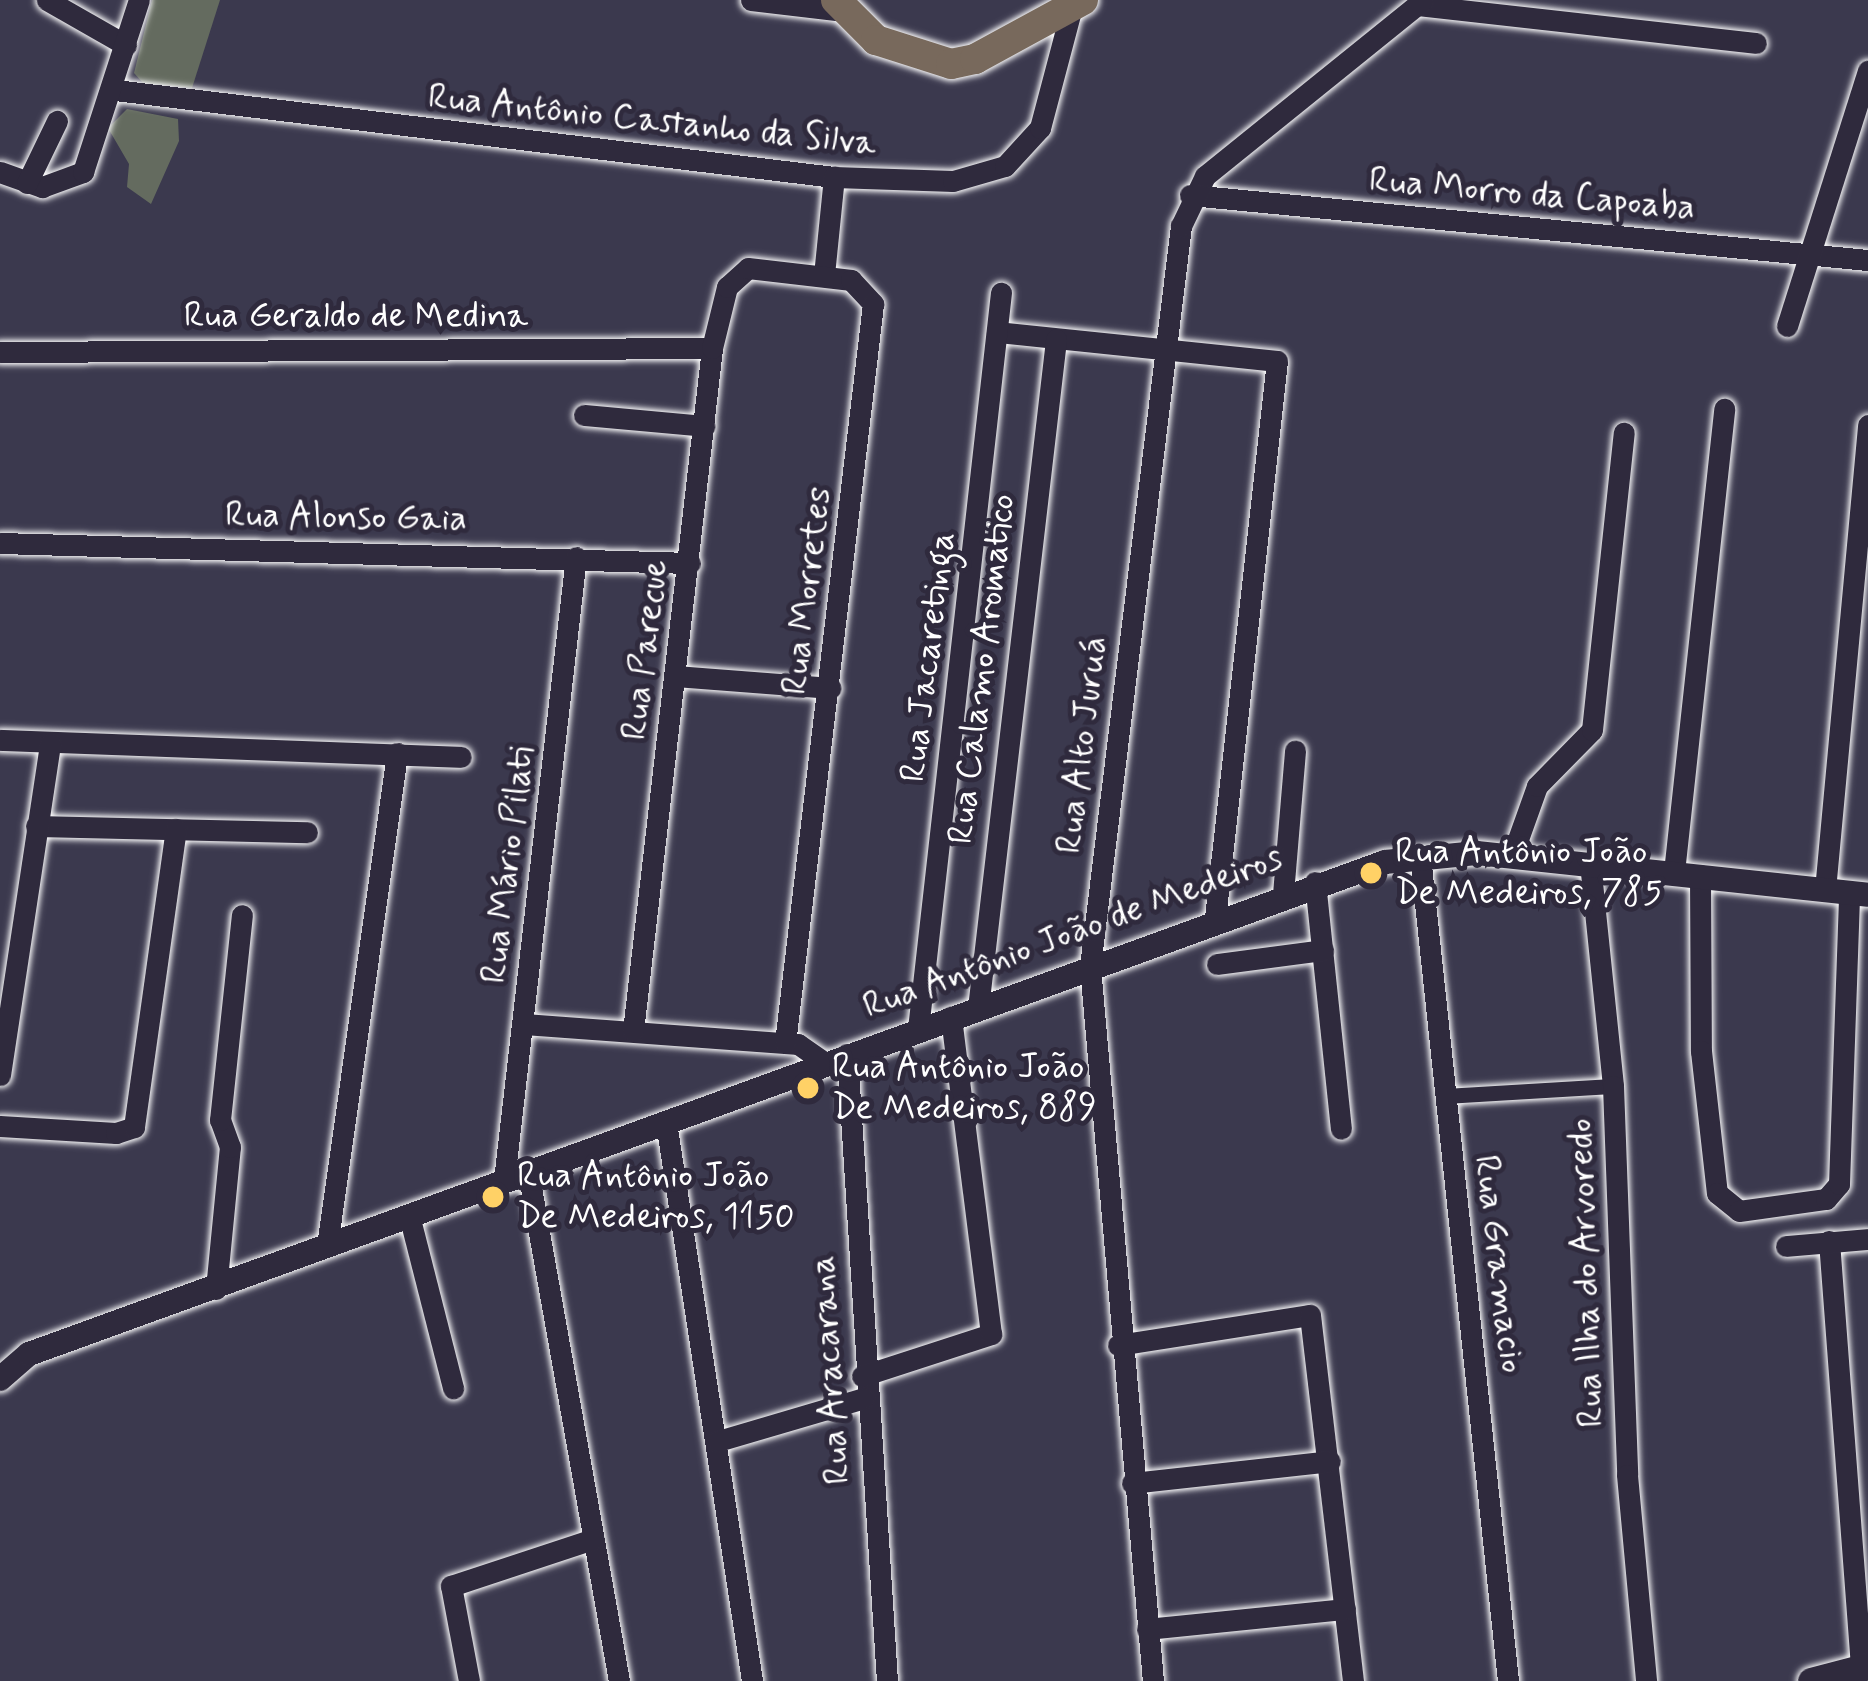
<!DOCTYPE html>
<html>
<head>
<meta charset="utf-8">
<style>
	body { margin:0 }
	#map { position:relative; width:1868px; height:1681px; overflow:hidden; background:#3b394e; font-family:Mynerve,sans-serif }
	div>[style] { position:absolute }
	.green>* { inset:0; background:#646b5f }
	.roads { filter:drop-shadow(0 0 3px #fff) drop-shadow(0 0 3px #fff) }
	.pedestrian>* { height:15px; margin:-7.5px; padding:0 7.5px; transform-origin:7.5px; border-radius:7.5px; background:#2f2a3d }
	.minor>* { height:21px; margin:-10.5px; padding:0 10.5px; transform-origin:10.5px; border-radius:10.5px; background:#2f2a3d }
	.tertiary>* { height:24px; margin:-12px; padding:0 12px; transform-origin:12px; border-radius:12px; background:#2f2a3d }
	.secondary>* { height:27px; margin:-13.5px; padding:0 13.5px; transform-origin:13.5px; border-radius:13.5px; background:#2f2a3d }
	.primary>* { height:30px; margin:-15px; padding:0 15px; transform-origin:15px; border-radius:15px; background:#78695c }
	.dots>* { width:33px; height:33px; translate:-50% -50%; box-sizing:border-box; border:6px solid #2f2a3d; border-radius:50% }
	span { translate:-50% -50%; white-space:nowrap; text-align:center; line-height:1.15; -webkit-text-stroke:10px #2f2a3d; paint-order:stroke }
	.street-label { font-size:36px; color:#fff }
	.poi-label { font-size:36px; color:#fff }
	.left { translate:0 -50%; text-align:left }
</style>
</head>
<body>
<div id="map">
	<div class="green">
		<div style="clip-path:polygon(152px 0,220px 0,192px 88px,143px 83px,134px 73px)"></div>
		<div style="clip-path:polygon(127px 109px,178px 119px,179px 141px,151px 204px,127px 187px,129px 164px,108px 128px)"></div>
	</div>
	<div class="roads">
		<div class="pedestrian">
			<div style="left:1444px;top:1096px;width:169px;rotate:-3.4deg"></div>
		</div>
		<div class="minor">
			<div style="left:47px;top:0;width:91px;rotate:29.7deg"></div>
			<div style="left:751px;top:0;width:94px;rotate:6.7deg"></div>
			<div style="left:1417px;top:5px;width:341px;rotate:6.4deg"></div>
			<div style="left:115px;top:90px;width:724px;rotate:6.9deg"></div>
			<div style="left:834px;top:177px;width:119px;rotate:1.9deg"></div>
			<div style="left:953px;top:181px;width:54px;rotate:-16.1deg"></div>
			<div style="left:1005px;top:166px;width:52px;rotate:-47.4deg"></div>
			<div style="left:1040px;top:128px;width:125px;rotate:-75.2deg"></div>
			<div style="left:0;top:172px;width:45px;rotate:19.7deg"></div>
			<div style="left:42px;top:187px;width:44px;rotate:-20.1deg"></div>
			<div style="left:83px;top:172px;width:181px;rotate:-72deg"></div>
			<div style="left:27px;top:183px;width:69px;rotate:-64.2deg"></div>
			<div style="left:1190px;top:195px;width:681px;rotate:5.48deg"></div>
			<div style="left:824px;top:275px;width:99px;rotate:-84.2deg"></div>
			<div style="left:1787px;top:326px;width:268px;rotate:-72.4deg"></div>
			<div style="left:997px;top:332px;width:281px;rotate:5.9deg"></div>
			<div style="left:1277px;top:361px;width:560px;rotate:96.35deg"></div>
			<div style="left:0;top:352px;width:712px;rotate:-0.32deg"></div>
			<div style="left:584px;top:415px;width:121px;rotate:5.2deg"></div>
			<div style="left:0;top:543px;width:690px;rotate:1.66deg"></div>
			<div style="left:676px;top:676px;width:155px;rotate:4.4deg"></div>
			<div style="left:0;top:740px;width:461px;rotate:2.1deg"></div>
			<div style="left:36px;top:826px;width:271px;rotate:1.3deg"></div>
			<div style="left:1420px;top:856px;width:830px;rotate:83.91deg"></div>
			<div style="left:1512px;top:856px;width:74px;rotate:-70.3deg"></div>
			<div style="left:1537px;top:786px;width:78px;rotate:-45.5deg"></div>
			<div style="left:1592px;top:730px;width:299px;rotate:-83.9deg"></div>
			<div style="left:1590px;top:863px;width:224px;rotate:84.1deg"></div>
			<div style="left:1613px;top:1086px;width:389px;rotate:87.9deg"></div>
			<div style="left:1627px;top:1475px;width:207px;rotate:84.7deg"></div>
			<div style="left:1674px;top:872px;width:466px;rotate:-83.8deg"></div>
			<div style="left:1700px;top:875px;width:176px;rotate:89.7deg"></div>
			<div style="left:1701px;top:1051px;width:143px;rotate:83.6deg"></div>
			<div style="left:1717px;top:1193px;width:28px;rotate:39deg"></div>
			<div style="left:1739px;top:1211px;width:88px;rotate:-7.9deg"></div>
			<div style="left:1826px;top:1199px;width:20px;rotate:-49deg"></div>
			<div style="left:1839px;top:1184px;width:291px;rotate:-88deg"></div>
			<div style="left:1315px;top:882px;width:248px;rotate:84deg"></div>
			<div style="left:1825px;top:890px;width:467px;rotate:-84.7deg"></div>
			<div style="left:1283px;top:894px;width:144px;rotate:-85.2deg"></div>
			<div style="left:1217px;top:964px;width:107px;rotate:-7.5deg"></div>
			<div style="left:978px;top:1008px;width:673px;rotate:-83.34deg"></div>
			<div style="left:524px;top:1024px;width:275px;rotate:4.2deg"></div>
			<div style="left:798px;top:1044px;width:33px;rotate:35deg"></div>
			<div style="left:918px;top:1029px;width:741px;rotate:-83.57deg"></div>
			<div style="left:633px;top:1031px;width:688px;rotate:-83.4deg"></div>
			<div style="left:712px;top:348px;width:63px;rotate:-76.2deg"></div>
			<div style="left:727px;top:287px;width:28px;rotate:-42deg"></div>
			<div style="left:748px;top:268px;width:104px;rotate:6.6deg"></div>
			<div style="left:851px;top:280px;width:33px;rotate:47deg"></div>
			<div style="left:873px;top:304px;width:744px;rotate:96.79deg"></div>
			<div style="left:847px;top:1054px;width:628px;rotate:86.35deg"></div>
			<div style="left:0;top:1075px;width:336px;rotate:-81.4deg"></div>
			<div style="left:666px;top:1122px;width:566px;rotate:81.25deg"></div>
			<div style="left:0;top:1126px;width:116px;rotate:3.5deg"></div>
			<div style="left:116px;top:1133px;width:19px;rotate:-18deg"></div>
			<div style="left:134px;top:1127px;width:301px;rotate:-82deg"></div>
			<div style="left:528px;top:1171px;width:518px;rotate:79.88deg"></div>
			<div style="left:504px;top:1180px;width:627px;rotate:-83.41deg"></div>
			<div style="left:409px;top:1215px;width:179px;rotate:75.7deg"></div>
			<div style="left:1829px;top:1241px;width:427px;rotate:85.7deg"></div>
			<div style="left:327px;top:1246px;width:498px;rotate:-81.9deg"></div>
			<div style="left:1786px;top:1246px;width:82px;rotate:-4.9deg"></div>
			<div style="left:216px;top:1289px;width:143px;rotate:-84.4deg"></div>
			<div style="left:230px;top:1147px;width:29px;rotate:-110deg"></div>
			<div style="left:220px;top:1120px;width:206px;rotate:-83.9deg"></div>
			<div style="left:1118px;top:1345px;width:194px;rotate:-8.9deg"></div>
			<div style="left:1310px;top:1315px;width:369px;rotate:83.3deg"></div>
			<div style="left:862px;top:1376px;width:136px;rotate:-18deg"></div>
			<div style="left:991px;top:1334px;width:320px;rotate:-97.2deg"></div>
			<div style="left:718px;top:1441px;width:152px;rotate:-16.4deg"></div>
			<div style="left:1132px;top:1483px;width:199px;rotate:-6.3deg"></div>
			<div style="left:1147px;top:1629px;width:199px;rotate:-5.8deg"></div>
			<div style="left:469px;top:1681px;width:97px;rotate:-100.7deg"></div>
			<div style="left:451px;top:1586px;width:150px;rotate:-18.3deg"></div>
			<div style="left:1153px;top:1681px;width:718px;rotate:-95.04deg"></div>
			<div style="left:1090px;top:966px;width:746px;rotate:-82.99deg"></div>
			<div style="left:1181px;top:226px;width:55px;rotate:-64.4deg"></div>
			<div style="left:1205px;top:176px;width:280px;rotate:-38.9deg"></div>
		</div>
		<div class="tertiary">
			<div style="left:0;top:1379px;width:38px;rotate:-41deg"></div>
			<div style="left:29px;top:1354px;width:1442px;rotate:-19.94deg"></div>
			<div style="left:1385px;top:862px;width:92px;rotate:-5.6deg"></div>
			<div style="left:1477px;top:853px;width:393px;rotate:6.1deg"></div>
		</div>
		<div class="secondary">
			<div style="left:1811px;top:1681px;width:59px;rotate:-14.7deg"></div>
		</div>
		<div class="primary">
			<div style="left:836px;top:0;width:57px;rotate:45deg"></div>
			<div style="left:876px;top:40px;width:79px;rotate:17.7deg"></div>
			<div style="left:951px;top:64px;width:25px;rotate:-12deg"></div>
			<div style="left:975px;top:59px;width:123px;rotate:-28.6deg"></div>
		</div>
	</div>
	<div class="dots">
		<div style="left:1371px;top:873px;background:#ffd166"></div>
		<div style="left:808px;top:1088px;background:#ffd166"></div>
		<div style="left:493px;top:1197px;background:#ffd166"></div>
	</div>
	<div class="street-label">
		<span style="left:652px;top:121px;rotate:6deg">Rua Antônio Castanho da Silva</span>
		<span style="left:1532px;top:195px;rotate:5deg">Rua Morro da Capoaba</span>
		<span style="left:356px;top:317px">Rua Geraldo de Medina</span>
		<span style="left:346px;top:518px;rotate:1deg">Rua Alonso Gaia</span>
		<span style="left:808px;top:591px;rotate:-83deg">Rua Morretes</span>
		<span style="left:646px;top:650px;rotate:-83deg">Rua Parecue</span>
		<span style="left:929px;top:657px;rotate:-83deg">Rua Jacaretinga</span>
		<span style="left:983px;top:669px;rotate:-83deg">Rua Calamo Aromatico</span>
		<span style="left:1083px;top:745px;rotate:-83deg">Rua Alto Juruá</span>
		<span style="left:509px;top:865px;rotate:-83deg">Rua Mário Pilati</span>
		<span style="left:1073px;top:933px;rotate:-20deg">Rua Antônio João de Medeiros</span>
		<span style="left:1498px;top:1264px;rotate:83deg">Rua Gramacio</span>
		<span style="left:1587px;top:1273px;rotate:-92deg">Rua Ilha do Arvoredo</span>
		<span style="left:831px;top:1370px;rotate:-94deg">Rua Aracarana</span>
	</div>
	<div class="poi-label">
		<span class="left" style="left:1395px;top:873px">Rua Antônio João<br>De Medeiros, 785</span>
		<span class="left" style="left:832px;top:1088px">Rua Antônio João<br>De Medeiros, 889</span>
		<span class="left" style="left:517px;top:1197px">Rua Antônio João<br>De Medeiros, 1150</span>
	</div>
</div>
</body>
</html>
